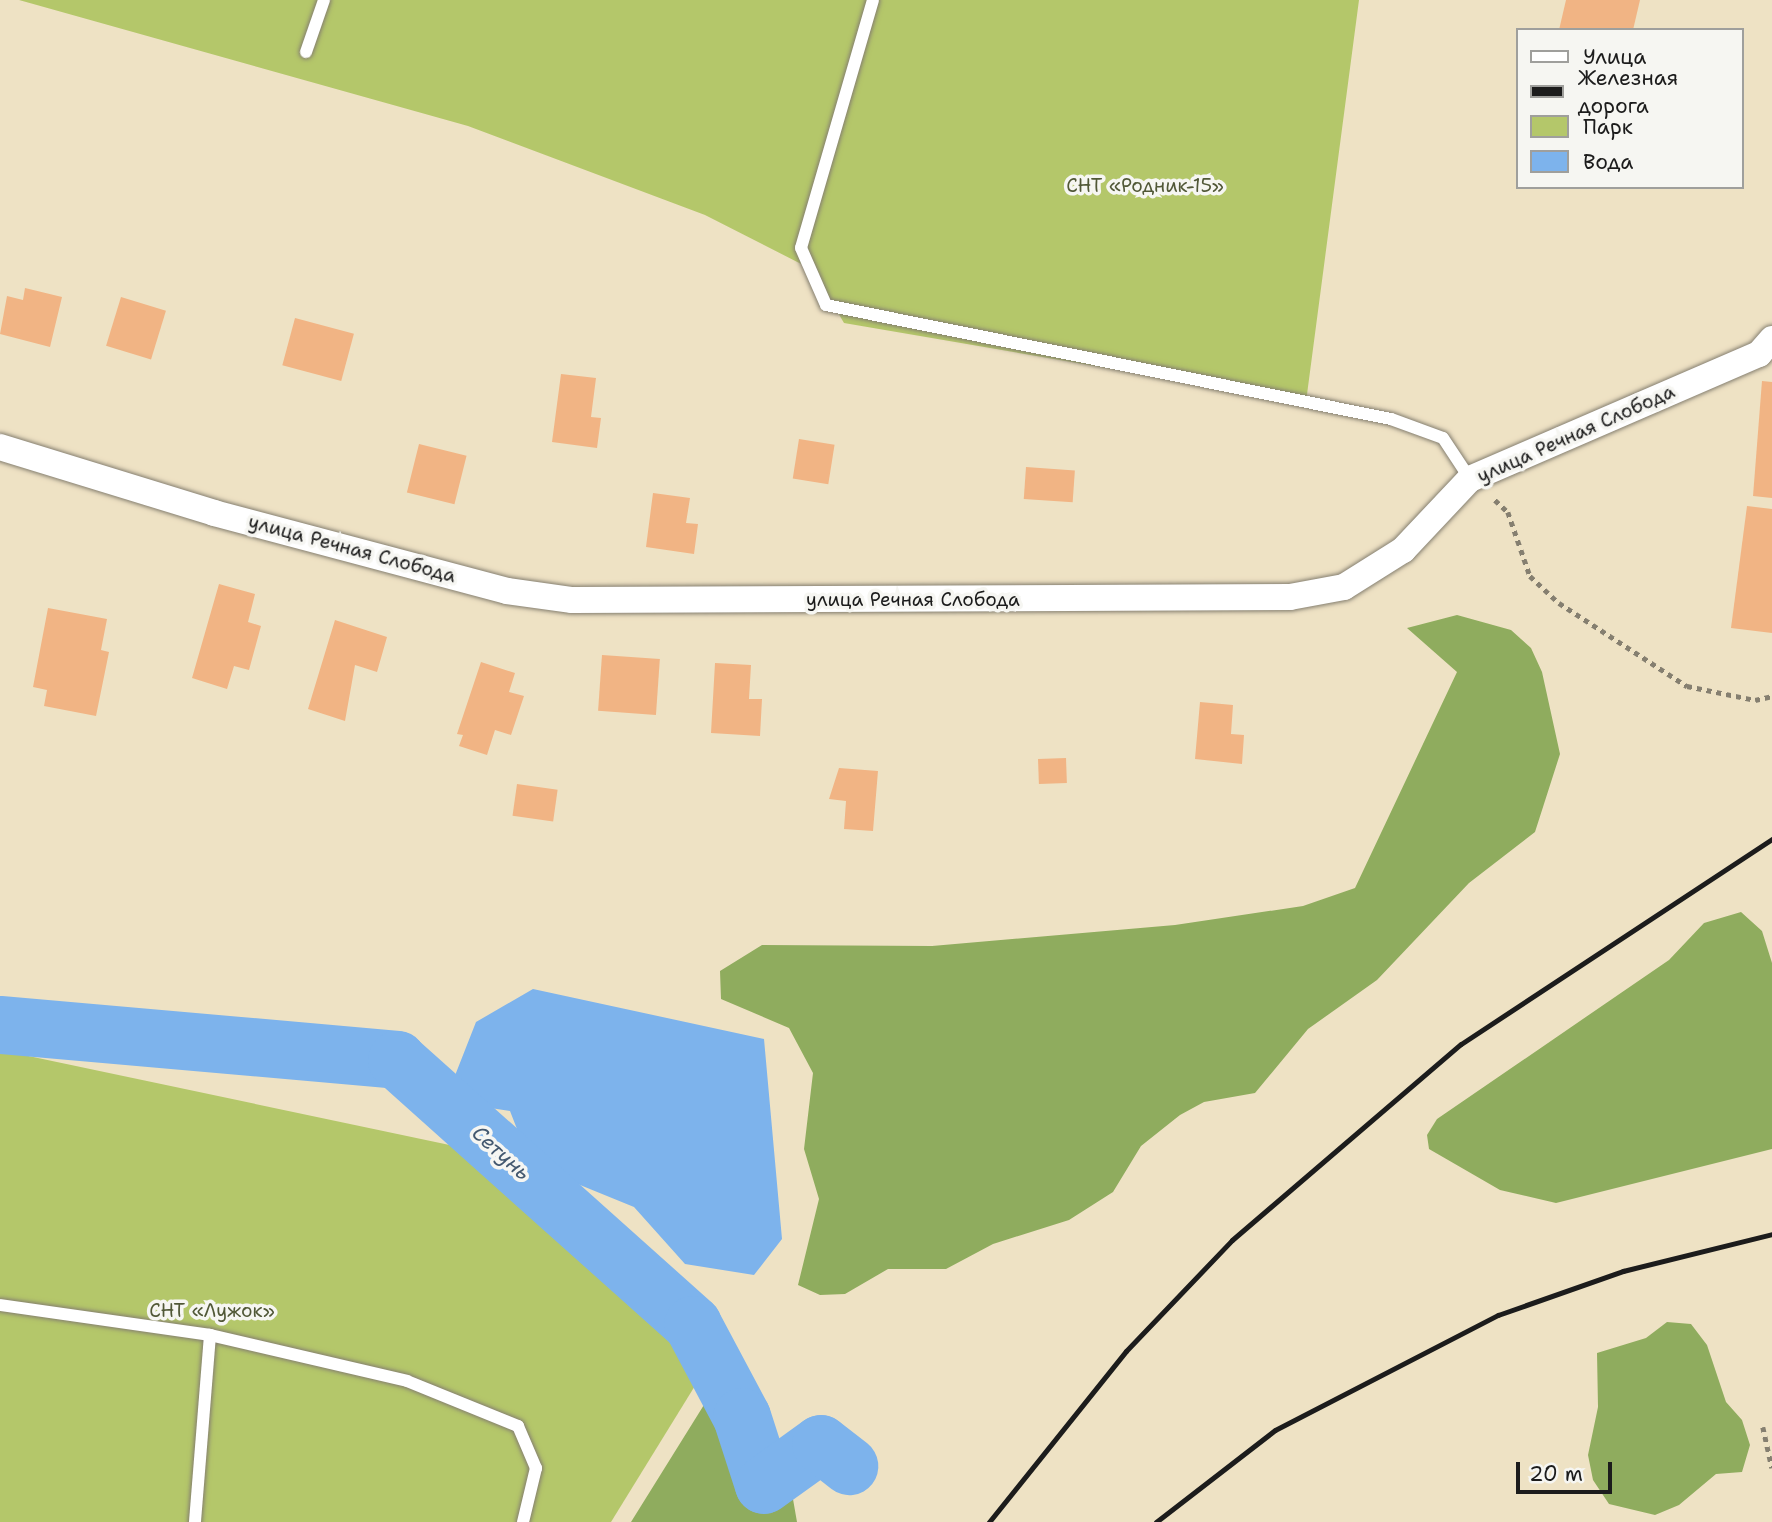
<!DOCTYPE html>
<html>
<head>
<meta charset="utf-8">
<style>
	body { margin:0 }
	#map { position:relative; width:1772px; height:1522px; overflow:hidden; background:#eee2c4; font-family:"Shantell Sans",sans-serif }
	div>[style] { position:absolute }
	.green>* { inset:0; background:#b4c76a }
	.forest>* { inset:0; background:#8fac5e }
	.water>* { inset:0; background:#7db3ec }
	.river>* { height:58px; margin:-29px; padding:0 29px; transform-origin:29px; border-radius:29px; background:#7db3ec }
	.building>* { inset:0; background:#f1b484; transform-origin:0 0 }
	.path>* { height:4.5px; margin-top:-2.25px; transform-origin:0; background:repeating-linear-gradient(90deg,#857f70 0 5px,transparent 0 10px) }
	.roads { filter:drop-shadow(0 0 2px #857f70) drop-shadow(0 0 2px #857f70) }
	.service>* { height:12px; margin:-6px; padding:0 6px; transform-origin:6px; border-radius:6px; background:#fff }
	.minor>* { height:26px; margin:-13px; padding:0 13px; transform-origin:13px; border-radius:13px; background:#fff }
	.rail>* { height:5px; margin:-2.5px; padding:0 2.5px; transform-origin:2.5px; border-radius:2.5px; background:#1c1c1c }
	span { translate:-50% -50%; white-space:nowrap; text-align:center; line-height:1.15; -webkit-text-stroke:7px #f6f6f2; paint-order:stroke }
	.park-label { font-size:19px; color:#515837 }
	.street-label { font-size:19px; color:#1c1c1c }
	.water-label { font-size:21px; color:#43586f; font-style:italic }
	.legend { position:absolute; left:1516px; top:28px; width:228px; height:161px; box-sizing:border-box; background:#f6f6f2; border:2px solid #9f9f9c; margin:0; padding:9px 12px; list-style:none; font-size:21px; color:#1c1c1c }
	.legend li { display:flex; align-items:center; gap:14px; height:35px }
	.legend b { width:35px; border:2px solid #9f9f9c }
	.scale { position:absolute; left:1516px; top:1462px; width:96px; height:32px; box-sizing:border-box; border:4px solid #1c1c1c; border-top:0; padding-left:9px; font-size:21px; line-height:24px; white-space:nowrap; color:#1c1c1c; -webkit-text-stroke:5px #f6f6f2; paint-order:stroke }
</style>
</head>
<body>
<div id="map">
	<div class="green">
		<div style="clip-path:polygon(19px 0,1359px 0,1306px 402px,844px 323px,813px 270px,705px 215px,468px 126px)"></div>
		<div style="clip-path:polygon(0 1050px,459px 1147px,722px 1342px,611px 1522px,0 1522px)"></div>
	</div>
	<div class="forest">
		<div style="clip-path:polygon(1457px 615px,1511px 630px,1531px 648px,1542px 672px,1560px 754px,1535px 832px,1469px 883px,1377px 980px,1308px 1029px,1255px 1093px,1204px 1102px,1180px 1115px,1141px 1146px,1113px 1192px,1069px 1220px,993px 1244px,946px 1269px,888px 1269px,845px 1294px,820px 1295px,798px 1285px,819px 1199px,804px 1149px,813px 1073px,789px 1028px,721px 999px,720px 971px,762px 945px,932px 946px,1175px 925px,1303px 906px,1355px 888px,1457px 672px,1407px 628px)"></div>
		<div style="clip-path:polygon(1741px 912px,1762px 931px,1772px 963px,1772px 1149px,1556px 1203px,1500px 1190px,1429px 1149px,1427px 1135px,1437px 1119px,1669px 960px,1704px 923px)"></div>
		<div style="clip-path:polygon(1667px 1322px,1691px 1324px,1707px 1345px,1726px 1402px,1742px 1420px,1750px 1445px,1742px 1472px,1716px 1474px,1679px 1505px,1655px 1515px,1609px 1504px,1593px 1480px,1588px 1455px,1598px 1407px,1597px 1353px,1646px 1338px)"></div>
		<div style="clip-path:polygon(712px 1392px,733px 1410px,743px 1432px,786px 1459px,797px 1522px,631px 1522px)"></div>
	</div>
	<div class="water">
		<div style="clip-path:polygon(533px 989px,764px 1039px,782px 1239px,754px 1275px,685px 1264px,634px 1207px,531px 1165px,510px 1111px,445px 1101px,476px 1022px)"></div>
	</div>
	<div class="river">
		<div style="left:0;top:1025px;width:399px;rotate:5deg"></div>
		<div style="left:397px;top:1060px;width:397px;rotate:41.8deg"></div>
		<div style="left:693px;top:1325px;width:104px;rotate:62deg"></div>
		<div style="left:742px;top:1417px;width:71px;rotate:72.1deg"></div>
		<div style="left:764px;top:1485px;width:70px;rotate:-35.7deg"></div>
		<div style="left:821px;top:1444px;width:36px;rotate:38deg"></div>
	</div>
	<div class="building">
		<div style="clip-path:polygon(1566px 0,1640px 0,1633px 30px,1559px 30px)"></div>
		<div style="clip-path:polygon(25px 288px,62px 297px,50px 347px,0 334px,7px 296px,23px 300px)"></div>
		<div style="left:121px;top:297px;width:47px;height:51px;rotate:17deg"></div>
		<div style="left:295px;top:318px;width:61px;height:49px;rotate:15deg"></div>
		<div style="clip-path:polygon(561px 374px,596px 378px,591px 417px,601px 418px,597px 448px,552px 442px)"></div>
		<div style="clip-path:polygon(1762px 381px,1772px 382px,1772px 498px,1753px 496px)"></div>
		<div style="left:799px;top:439px;width:36px;height:40px;rotate:9deg"></div>
		<div style="left:419px;top:444px;width:49px;height:50px;rotate:14deg"></div>
		<div style="left:1026px;top:467px;width:49px;height:32px;rotate:4deg"></div>
		<div style="clip-path:polygon(653px 493px,690px 498px,686px 523px,698px 524px,694px 554px,646px 547px)"></div>
		<div style="clip-path:polygon(1747px 506px,1772px 509px,1772px 633px,1731px 628px)"></div>
		<div style="clip-path:polygon(219px 584px,255px 594px,248px 622px,261px 626px,249px 670px,234px 666px,227px 689px,192px 678px)"></div>
		<div style="clip-path:polygon(48px 608px,107px 619px,101px 650px,109px 652px,96px 716px,44px 706px,47px 690px,33px 687px)"></div>
		<div style="clip-path:polygon(335px 620px,387px 637px,377px 672px,355px 665px,345px 721px,308px 709px)"></div>
		<div style="left:602px;top:655px;width:58px;height:56px;rotate:4deg"></div>
		<div style="clip-path:polygon(481px 662px,515px 673px,509px 692px,524px 696px,511px 735px,495px 730px,487px 755px,459px 746px,463px 735px,457px 734px)"></div>
		<div style="clip-path:polygon(715px 663px,751px 665px,749px 699px,762px 699px,760px 736px,711px 733px)"></div>
		<div style="clip-path:polygon(1200px 702px,1233px 705px,1231px 734px,1244px 735px,1242px 764px,1195px 759px)"></div>
		<div style="left:1066px;top:758px;width:25px;height:28px;rotate:88deg"></div>
		<div style="clip-path:polygon(839px 768px,878px 771px,873px 831px,844px 829px,846px 801px,829px 799px)"></div>
		<div style="left:517px;top:784px;width:41px;height:32px;rotate:8deg"></div>
	</div>
	<div class="path">
		<div style="left:1495px;top:500px;width:18px;rotate:43deg"></div>
		<div style="left:1508px;top:512px;width:68px;rotate:71deg"></div>
		<div style="left:1530px;top:576px;width:40px;rotate:43deg"></div>
		<div style="left:1559px;top:603px;width:153px;rotate:33deg"></div>
		<div style="left:1687px;top:686px;width:69px;rotate:11.6deg"></div>
		<div style="left:1755px;top:700px;width:17px;rotate:-13deg"></div>
		<div style="left:1763px;top:1427px;width:42px;rotate:77.6deg"></div>
	</div>
	<div class="roads">
		<div class="service">
			<div style="left:873px;top:0;width:258px;rotate:106.2deg"></div>
			<div style="left:801px;top:248px;width:62px;rotate:66.3deg"></div>
			<div style="left:826px;top:305px;width:576px;rotate:11.41deg"></div>
			<div style="left:1391px;top:419px;width:55px;rotate:20.1deg"></div>
			<div style="left:1443px;top:438px;width:49px;rotate:56.6deg"></div>
			<div style="left:306px;top:52px;width:55px;rotate:-70.9deg"></div>
			<div style="left:0;top:1305px;width:212px;rotate:8.1deg"></div>
			<div style="left:210px;top:1335px;width:188px;rotate:94.6deg"></div>
			<div style="left:210px;top:1335px;width:202px;rotate:13.1deg"></div>
			<div style="left:407px;top:1381px;width:120px;rotate:22.1deg"></div>
			<div style="left:518px;top:1426px;width:46px;rotate:66.8deg"></div>
			<div style="left:536px;top:1468px;width:56px;rotate:103.5deg"></div>
		</div>
		<div class="minor">
			<div style="left:0;top:447px;width:224px;rotate:17.1deg"></div>
			<div style="left:214px;top:513px;width:303px;rotate:14.9deg"></div>
			<div style="left:507px;top:591px;width:66px;rotate:7.9deg"></div>
			<div style="left:572px;top:600px;width:718px;rotate:-0.24deg"></div>
			<div style="left:1290px;top:597px;width:55px;rotate:-10.5deg"></div>
			<div style="left:1344px;top:587px;width:70px;rotate:-32.1deg"></div>
			<div style="left:1403px;top:550px;width:98px;rotate:-46.7deg"></div>
			<div style="left:1470px;top:479px;width:315px;rotate:-23.4deg"></div>
			<div style="left:1759px;top:354px;width:20px;rotate:-49deg"></div>
		</div>
	</div>
	<div class="rail">
		<div style="left:989px;top:1522px;width:219px;rotate:-51.3deg"></div>
		<div style="left:1126px;top:1351px;width:153px;rotate:-46.3deg"></div>
		<div style="left:1232px;top:1240px;width:301px;rotate:-40.6deg"></div>
		<div style="left:1461px;top:1044px;width:372px;rotate:-33.4deg"></div>
		<div style="left:1156px;top:1522px;width:150px;rotate:-37.7deg"></div>
		<div style="left:1275px;top:1430px;width:251px;rotate:-27.3deg"></div>
		<div style="left:1498px;top:1315px;width:133px;rotate:-19.4deg"></div>
		<div style="left:1623px;top:1271px;width:154px;rotate:-13.9deg"></div>
	</div>
	<div class="park-label">
		<span style="left:1145px;top:186px">СНТ «Родник-15»</span>
		<span style="left:212px;top:1311px">СНТ «Лужок»</span>
	</div>
	<div class="street-label">
		<span style="left:1576px;top:434px;rotate:-24deg">улица Речная Слобода</span>
		<span style="left:352px;top:549px;rotate:15deg">улица Речная Слобода</span>
		<span style="left:913px;top:600px">улица Речная Слобода</span>
	</div>
	<div class="water-label">
		<span style="left:501px;top:1153px;rotate:42deg">Сетунь</span>
	</div>
	<ul class="legend">
	<li><b style="height:9px;background:#fff"></b>Улица</li>
	<li><b style="height:9px;background:#1c1c1c"></b>Железная дорога</li>
	<li><b style="height:19px;background:#b4c76a"></b>Парк</li>
	<li><b style="height:19px;background:#7db3ec"></b>Вода</li>
	</ul>
	<div class="scale">20 m</div>
</div>
</body>
</html>
